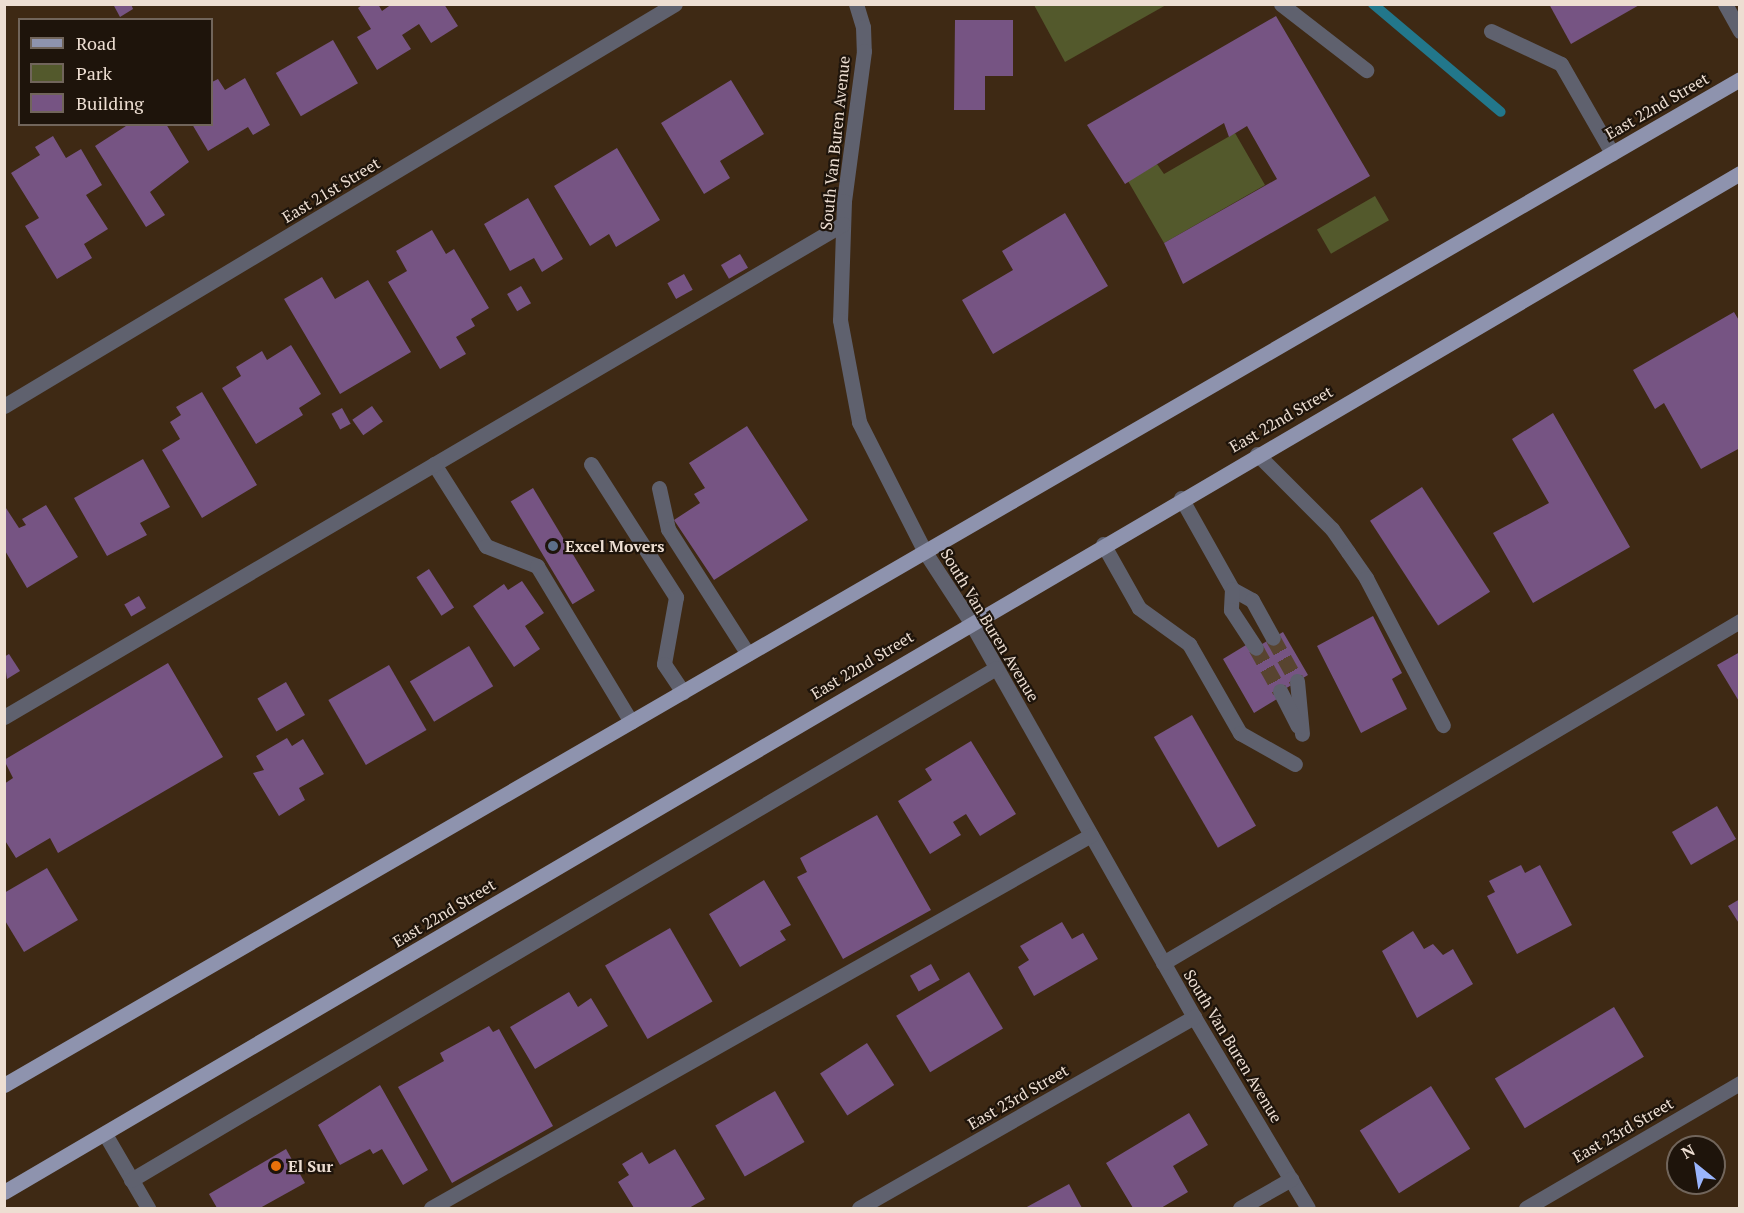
<!DOCTYPE html>
<html>
<head>
<meta charset="utf-8">
<style>
	body { margin:0 }
	#map { position:relative; width:1744px; height:1213px; overflow:hidden; background:#3e2914; font-family:"PT Serif",serif }
	div>[style] { position:absolute }
	.green>* { inset:0; background:#53592c; transform-origin:0 0 }
	.stream>* { height:10px; margin:-5px; padding:0 5px; transform-origin:5px; border-radius:5px; background:#22778b }
	.building>* { inset:0; background:#765483; transform-origin:0 0 }
	.minor-tunnel>* { height:15px; margin-top:-7.5px; transform-origin:0; background:repeating-linear-gradient(90deg,#584430 0 15px,transparent 0 23px) }
	.minor>* { height:15px; margin:-7.5px; padding:0 7.5px; transform-origin:7.5px; border-radius:7.5px; background:#5f616e }
	.major>* { height:15px; margin:-7.5px; padding:0 7.5px; transform-origin:7.5px; border-radius:7.5px; background:#8e93ae }
	.dots>* { width:16px; height:16px; translate:-50% -50%; box-sizing:border-box; border:3px solid #1e140b; border-radius:50% }
	span { translate:-50% -50%; white-space:nowrap; text-align:center; line-height:1.15; -webkit-text-stroke:4.5px #1e140b; paint-order:stroke }
	.street-label { font-size:16px; color:#edded2 }
	.poi-label { font-size:16px; color:#edded2; font-weight:700 }
	.left { translate:0 -50%; text-align:left }
	.frame { position:absolute; inset:0; border:6px solid #edded2; pointer-events:none }
	.legend { position:absolute; left:18px; top:18px; width:195px; height:108px; box-sizing:border-box; background:#1e140b; border:2px solid #71655b; margin:0; padding:8px 10px; list-style:none; font-size:18px; color:#edded2 }
	.legend li { display:flex; align-items:center; gap:12px; height:30px }
	.legend b { width:30px; border:2px solid #71655b }
	.north { position:absolute; left:1666px; top:1135px; width:60px; height:60px; box-sizing:border-box; background:#1e140b; border:2px solid #71655b; border-radius:50%; rotate:330deg; font-size:16px; font-weight:700; line-height:24px; text-align:center; color:#edded2 }
	.north::after { content:''; display:block; margin:auto; width:21px; height:27px; background:#9ab5fd; clip-path:polygon(50% 0,100% 100%,50% 72%,0 100%) }
</style>
</head>
<body>
<div id="map">
	<div class="green">
		<div style="clip-path:polygon(1034px 5px,1034px 4px,1166px 5px,1065px 62px)"></div>
		<div style="clip-path:polygon(1235px 133px,1265px 185px,1164px 243px,1128px 181px,1157px 164px,1164px 174px)"></div>
		<div style="left:1375px;top:196px;width:28px;height:67px;rotate:60deg"></div>
	</div>
	<div class="stream">
		<div style="left:1373px;top:4px;width:167px;rotate:40.2deg"></div>
	</div>
	<div class="building">
		<div style="clip-path:polygon(113px 4px,131px 4px,133px 9px,120px 17px)"></div>
		<div style="clip-path:polygon(363px 4px,378px 4px,382px 11px,392px 4px,444px 4px,458px 26px,431px 43px,419px 24px,402px 35px,411px 49px,377px 70px,357px 37px,371px 29px,358px 8px)"></div>
		<div style="clip-path:polygon(1549px 4px,1641px 4px,1571px 44px)"></div>
		<div style="clip-path:polygon(1276px 16px,1370px 176px,1183px 284px,1164px 243px,1277px 179px,1247px 126px,1229px 137px,1224px 123px,1125px 184px,1087px 125px)"></div>
		<div style="clip-path:polygon(955px 20px,1013px 20px,1013px 76px,985px 76px,985px 110px,954px 110px)"></div>
		<div style="left:333px;top:40px;width:50px;height:66px;rotate:60deg"></div>
		<div style="clip-path:polygon(245px 78px,270px 125px,253px 135px,248px 127px,208px 151px,192px 124px,212px 124px,212px 82px,218px 79px,225px 90px)"></div>
		<div style="clip-path:polygon(731px 80px,764px 134px,720px 161px,730px 178px,704px 194px,661px 123px)"></div>
		<div style="clip-path:polygon(129px 124px,166px 124px,189px 162px,150px 192px,165px 215px,146px 227px,95px 146px)"></div>
		<div style="clip-path:polygon(53px 136px,66px 158px,81px 149px,102px 185px,86px 195px,108px 229px,84px 244px,92px 258px,57px 279px,25px 226px,39px 218px,11px 173px,40px 155px,35px 147px)"></div>
		<div style="clip-path:polygon(617px 148px,660px 220px,616px 247px,609px 234px,590px 246px,554px 186px)"></div>
		<div style="clip-path:polygon(528px 198px,563px 259px,542px 272px,534px 258px,510px 271px,484px 224px)"></div>
		<div style="clip-path:polygon(1065px 213px,1108px 286px,993px 354px,962px 300px,1013px 270px,1002px 251px)"></div>
		<div style="clip-path:polygon(432px 230px,446px 254px,454px 249px,489px 308px,471px 319px,475px 326px,456px 337px,466px 354px,440px 369px,388px 282px,407px 271px,396px 251px)"></div>
		<div style="left:740px;top:254px;width:16px;height:22px;rotate:60deg"></div>
		<div style="left:684px;top:274px;width:18px;height:19px;rotate:61deg"></div>
		<div style="clip-path:polygon(322px 277px,335px 299px,368px 280px,411px 352px,340px 394px,284px 299px)"></div>
		<div style="left:521px;top:286px;width:20px;height:16px;rotate:60deg"></div>
		<div style="clip-path:polygon(1734px 312px,1740px 322px,1740px 448px,1701px 469px,1664px 403px,1655px 409px,1633px 370px)"></div>
		<div style="clip-path:polygon(291px 345px,321px 394px,299px 408px,303px 415px,256px 444px,222px 388px,241px 376px,236px 367px,262px 351px,267px 360px)"></div>
		<div style="clip-path:polygon(202px 392px,257px 485px,202px 518px,162px 450px,180px 439px,170px 422px,181px 415px,176px 407px)"></div>
		<div style="left:372px;top:406px;width:19px;height:24px;rotate:55deg"></div>
		<div style="left:342px;top:408px;width:18px;height:12px;rotate:61deg"></div>
		<div style="clip-path:polygon(1553px 413px,1630px 547px,1533px 603px,1493px 533px,1549px 503px,1512px 439px)"></div>
		<div style="clip-path:polygon(747px 426px,808px 520px,714px 580px,674px 520px,700px 503px,694px 494px,705px 488px,689px 463px)"></div>
		<div style="clip-path:polygon(143px 459px,170px 507px,140px 523px,147px 535px,107px 556px,74px 498px)"></div>
		<div style="left:1422px;top:487px;width:125px;height:62px;rotate:57deg"></div>
		<div style="left:533px;top:488px;width:120px;height:26px;rotate:59deg"></div>
		<div style="clip-path:polygon(4px 505px,19px 528px,26px 525px,22px 519px,46px 505px,78px 557px,27px 588px,4px 549px)"></div>
		<div style="left:429px;top:569px;width:46px;height:15px;rotate:57deg"></div>
		<div style="clip-path:polygon(522px 581px,544px 613px,525px 626px,540px 649px,514px 667px,473px 606px,504px 584px,508px 590px)"></div>
		<div style="left:139px;top:596px;width:14px;height:17px;rotate:60deg"></div>
		<div style="clip-path:polygon(1373px 616px,1402px 673px,1392px 679px,1407px 709px,1361px 733px,1317px 646px)"></div>
		<div style="clip-path:polygon(1283px 632px,1308px 675px,1275px 695px,1277px 699px,1254px 713px,1223px 659px,1246px 645px,1250px 651px)"></div>
		<div style="left:469px;top:646px;width:47px;height:69px;rotate:59deg"></div>
		<div style="clip-path:polygon(1740px 652px,1740px 703px,1717px 665px)"></div>
		<div style="clip-path:polygon(9px 654px,20px 671px,7px 679px,4px 657px)"></div>
		<div style="clip-path:polygon(168px 663px,223px 757px,58px 853px,50px 838px,16px 858px,4px 839px,4px 784px,13px 778px,4px 760px)"></div>
		<div style="left:389px;top:665px;width:75px;height:70px;rotate:60deg"></div>
		<div style="left:286px;top:682px;width:38px;height:33px;rotate:60deg"></div>
		<div style="left:1192px;top:715px;width:128px;height:44px;rotate:60deg"></div>
		<div style="clip-path:polygon(287px 738px,292px 746px,303px 739px,324px 774px,299px 788px,305px 800px,279px 816px,253px 773px,264px 770px,256px 756px)"></div>
		<div style="clip-path:polygon(971px 741px,1016px 814px,980px 836px,966px 814px,953px 822px,961px 835px,930px 854px,898px 801px,932px 780px,925px 769px)"></div>
		<div style="left:1717px;top:806px;width:38px;height:52px;rotate:60deg"></div>
		<div style="clip-path:polygon(877px 815px,931px 910px,843px 959px,797px 877px,807px 872px,800px 858px)"></div>
		<div style="clip-path:polygon(1521px 865px,1525px 873px,1540px 865px,1572px 925px,1517px 954px,1487px 896px,1495px 892px,1489px 881px)"></div>
		<div style="clip-path:polygon(47px 868px,78px 920px,24px 952px,4px 919px,4px 893px)"></div>
		<div style="clip-path:polygon(764px 880px,791px 925px,780px 931px,786px 940px,740px 967px,709px 914px)"></div>
		<div style="clip-path:polygon(1740px 899px,1740px 925px,1728px 906px)"></div>
		<div style="clip-path:polygon(1062px 922px,1072px 939px,1083px 933px,1098px 959px,1034px 996px,1018px 967px,1029px 960px,1020px 946px)"></div>
		<div style="left:670px;top:928px;width:85px;height:75px;rotate:60deg"></div>
		<div style="clip-path:polygon(1413px 931px,1424px 949px,1433px 944px,1443px 955px,1453px 949px,1473px 984px,1417px 1018px,1382px 951px)"></div>
		<div style="left:931px;top:964px;width:18px;height:24px;rotate:61deg"></div>
		<div style="left:969px;top:972px;width:66px;height:85px;rotate:59deg"></div>
		<div style="clip-path:polygon(569px 992px,578px 1007px,591px 998px,608px 1026px,535px 1069px,510px 1027px)"></div>
		<div style="left:1614px;top:1007px;width:58px;height:139px;rotate:59deg"></div>
		<div style="clip-path:polygon(489px 1026px,493px 1032px,499px 1029px,553px 1126px,452px 1183px,398px 1087px,444px 1061px,440px 1053px)"></div>
		<div style="left:867px;top:1043px;width:50px;height:56px;rotate:57deg"></div>
		<div style="clip-path:polygon(380px 1085px,428px 1170px,403px 1185px,382px 1149px,373px 1154px,370px 1149px,340px 1165px,318px 1125px)"></div>
		<div style="left:1431px;top:1086px;width:74px;height:84px;rotate:58deg"></div>
		<div style="left:775px;top:1091px;width:59px;height:69px;rotate:60deg"></div>
		<div style="clip-path:polygon(1189px 1113px,1208px 1145px,1173px 1166px,1188px 1192px,1161px 1208px,1133px 1208px,1106px 1163px)"></div>
		<div style="clip-path:polygon(286px 1149px,305px 1183px,260px 1208px,217px 1208px,209px 1194px)"></div>
		<div style="clip-path:polygon(675px 1149px,705px 1199px,689px 1208px,634px 1208px,618px 1182px,629px 1175px,622px 1164px,642px 1152px,649px 1164px)"></div>
		<div style="clip-path:polygon(1069px 1184px,1082px 1208px,1025px 1208px)"></div>
	</div>
	<div class="minor-tunnel">
		<div style="left:1273px;top:638px;width:49px;rotate:60.8deg"></div>
		<div style="left:1256px;top:648px;width:49px;rotate:60.8deg"></div>
	</div>
	<div class="minor">
		<div style="left:856px;top:4px;width:24px;rotate:73deg"></div>
		<div style="left:863px;top:27px;width:24px;rotate:88deg"></div>
		<div style="left:864px;top:51px;width:151px;rotate:97.6deg"></div>
		<div style="left:844px;top:201px;width:119px;rotate:91.9deg"></div>
		<div style="left:840px;top:320px;width:104px;rotate:79.4deg"></div>
		<div style="left:859px;top:422px;width:146px;rotate:63.1deg"></div>
		<div style="left:925px;top:552px;width:82px;rotate:56.9deg"></div>
		<div style="left:970px;top:621px;width:455px;rotate:60.5deg"></div>
		<div style="left:1194px;top:1017px;width:222px;rotate:59.2deg"></div>
		<div style="left:1281px;top:4px;width:108px;rotate:37.8deg"></div>
		<div style="left:1725px;top:4px;width:31px;rotate:61deg"></div>
		<div style="left:1491px;top:31px;width:77px;rotate:25.2deg"></div>
		<div style="left:1561px;top:64px;width:103px;rotate:60.2deg"></div>
		<div style="left:4px;top:406px;width:782px;rotate:-30.93deg"></div>
		<div style="left:1257px;top:454px;width:106px;rotate:45deg"></div>
		<div style="left:1332px;top:529px;width:28px;rotate:55deg"></div>
		<div style="left:1348px;top:552px;width:32px;rotate:55deg"></div>
		<div style="left:1366px;top:578px;width:166px;rotate:62.4deg"></div>
		<div style="left:434px;top:464px;width:97px;rotate:57.6deg"></div>
		<div style="left:486px;top:546px;width:55px;rotate:21.4deg"></div>
		<div style="left:537px;top:566px;width:182px;rotate:58.9deg"></div>
		<div style="left:591px;top:464px;width:158px;rotate:57.4deg"></div>
		<div style="left:676px;top:597px;width:68px;rotate:100.2deg"></div>
		<div style="left:664px;top:664px;width:34px;rotate:56deg"></div>
		<div style="left:659px;top:488px;width:42px;rotate:77.6deg"></div>
		<div style="left:668px;top:529px;width:148px;rotate:57.4deg"></div>
		<div style="left:1181px;top:498px;width:104px;rotate:60.7deg"></div>
		<div style="left:1232px;top:589px;width:23px;rotate:29deg"></div>
		<div style="left:1252px;top:600px;width:43px;rotate:61.1deg"></div>
		<div style="left:1103px;top:544px;width:73px;rotate:60.6deg"></div>
		<div style="left:1139px;top:608px;width:62px;rotate:35.8deg"></div>
		<div style="left:1189px;top:644px;width:103px;rotate:60.2deg"></div>
		<div style="left:1240px;top:733px;width:63px;rotate:29.4deg"></div>
		<div style="left:1232px;top:589px;width:21px;rotate:93deg"></div>
		<div style="left:1231px;top:610px;width:45px;rotate:56.7deg"></div>
		<div style="left:1297px;top:681px;width:53px;rotate:84.6deg"></div>
		<div style="left:1280px;top:691px;width:39px;rotate:63deg"></div>
		<div style="left:4px;top:717px;width:973px;rotate:-30.44deg"></div>
		<div style="left:1163px;top:963px;width:671px;rotate:-30.66deg"></div>
		<div style="left:105px;top:1134px;width:86px;rotate:59.8deg"></div>
		<div style="left:131px;top:1180px;width:1005px;rotate:-30.62deg"></div>
		<div style="left:431px;top:1208px;width:758px;rotate:-29.47deg"></div>
		<div style="left:859px;top:1208px;width:386px;rotate:-29.7deg"></div>
		<div style="left:1240px;top:1208px;width:59px;rotate:-29.6deg"></div>
		<div style="left:1526px;top:1208px;width:248px;rotate:-30.3deg"></div>
	</div>
	<div class="major">
		<div style="left:4px;top:1085px;width:2006px;rotate:-30.09deg"></div>
		<div style="left:4px;top:1192px;width:2013px;rotate:-30.41deg"></div>
	</div>
	<div class="dots">
		<div style="left:553px;top:546px;background:#5c6f8a"></div>
		<div style="left:276px;top:1166px;background:#e8710a"></div>
	</div>
	<div class="street-label">
		<span style="left:1657px;top:106px;rotate:-30deg">East 22nd Street</span>
		<span style="left:835px;top:143px;rotate:-84deg">South Van Buren Avenue</span>
		<span style="left:331px;top:190px;rotate:-31deg">East 21st Street</span>
		<span style="left:1281px;top:419px;rotate:-30deg">East 22nd Street</span>
		<span style="left:990px;top:625px;rotate:59deg">South Van Buren Avenue</span>
		<span style="left:862px;top:665px;rotate:-31deg">East 22nd Street</span>
		<span style="left:444px;top:913px;rotate:-31deg">East 22nd Street</span>
		<span style="left:1233px;top:1046px;rotate:59deg">South Van Buren Avenue</span>
		<span style="left:1018px;top:1097px;rotate:-30deg">East 23rd Street</span>
		<span style="left:1623px;top:1130px;rotate:-30deg">East 23rd Street</span>
	</div>
	<div class="poi-label">
		<span class="left" style="left:565px;top:546px">Excel Movers</span>
		<span class="left" style="left:288px;top:1166px">El Sur</span>
	</div>
	<div class="frame"></div>
	<ul class="legend">
	<li><b style="height:8px;background:#8e93ae"></b>Road</li>
	<li><b style="height:16px;background:#53592c"></b>Park</li>
	<li><b style="height:16px;background:#765483"></b>Building</li>
	</ul>
	<div class="north">N</div>
</div>
</body>
</html>
